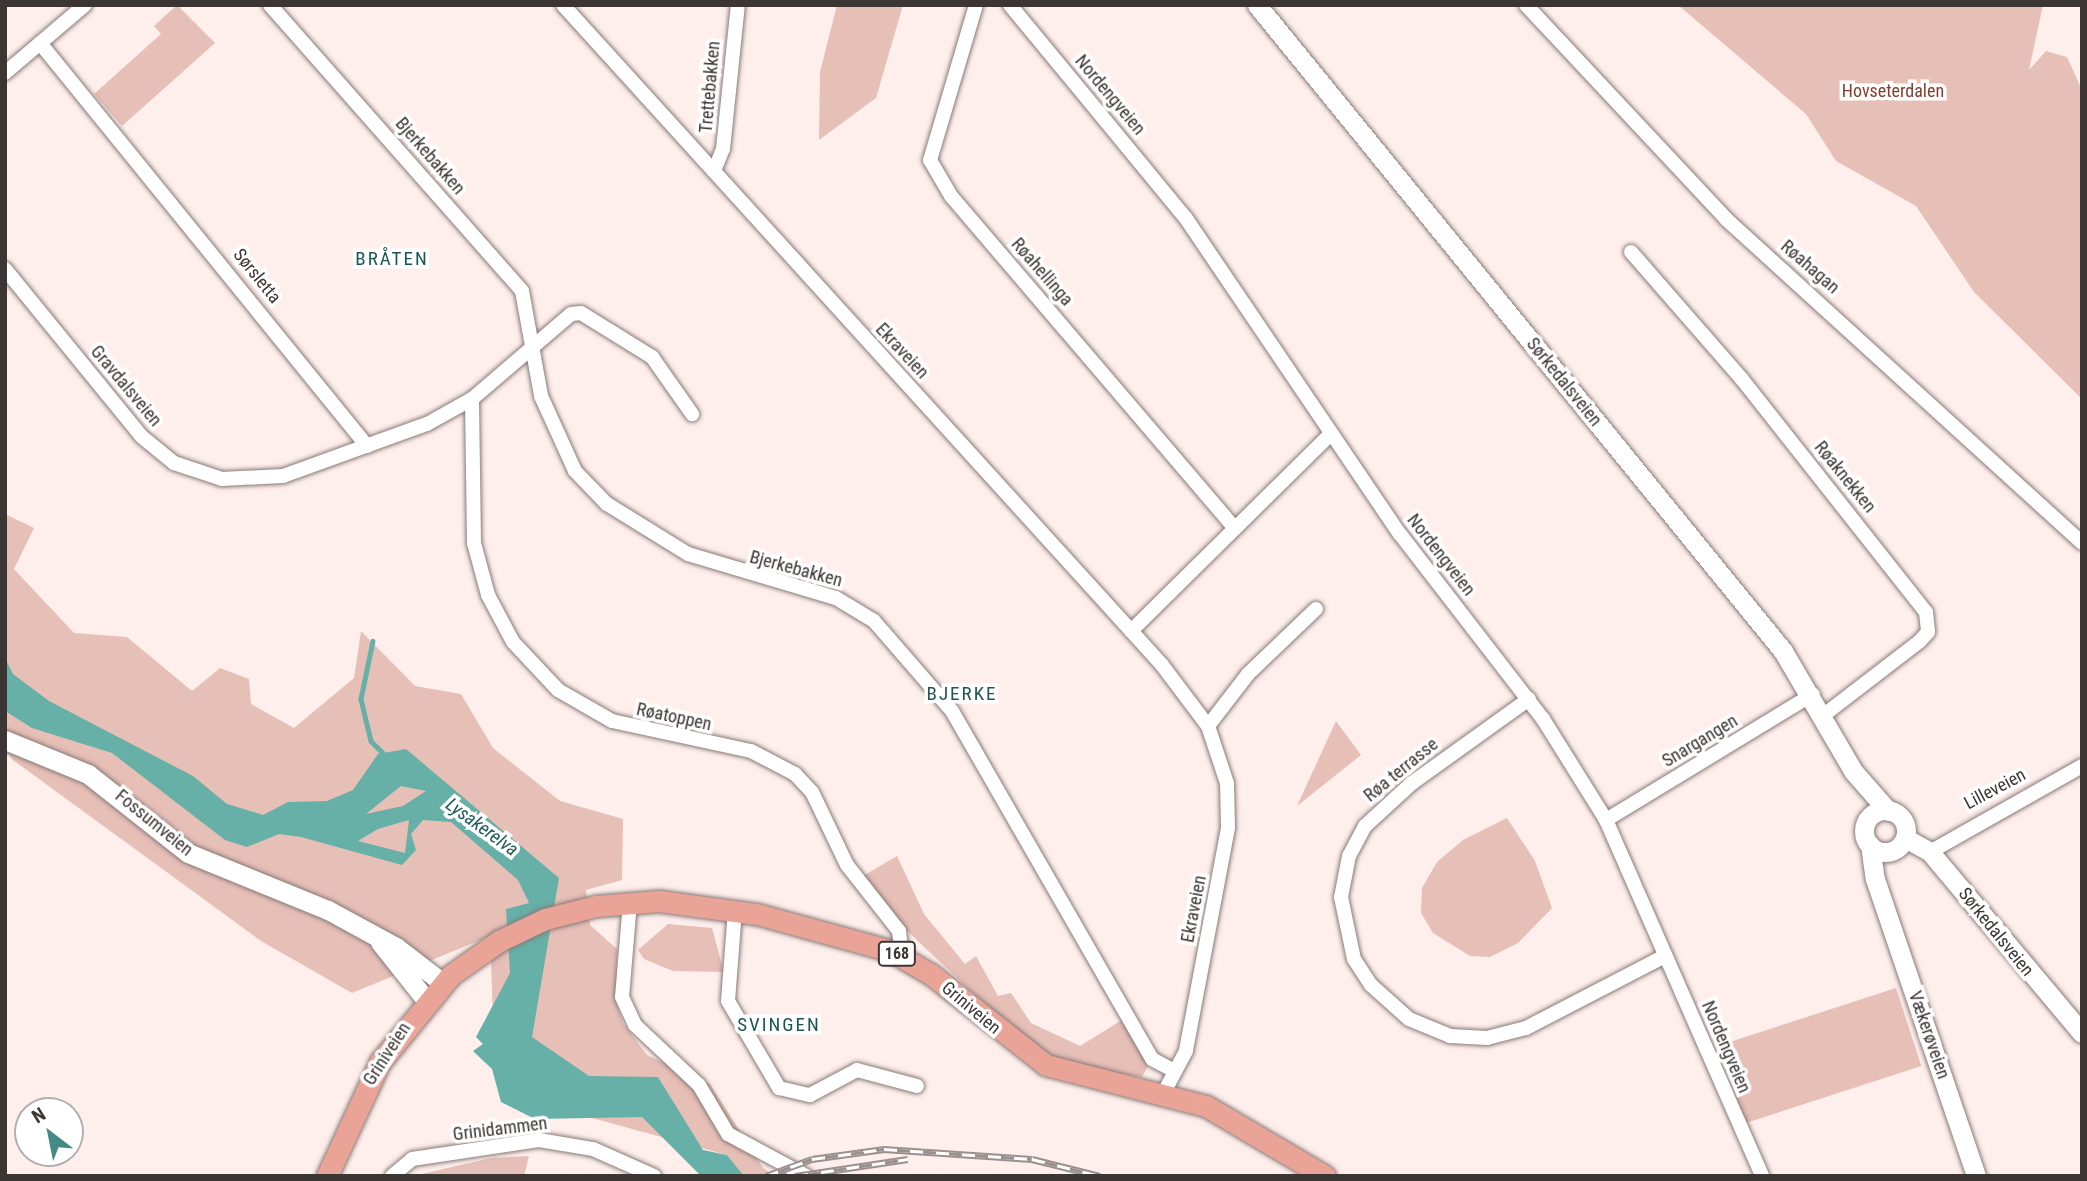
<!DOCTYPE html>
<html>
<head>
<meta charset="utf-8">
<style>
	body { margin:0 }
	#map { position:relative; width:2087px; height:1181px; overflow:hidden; background:#feefec; font-family:"Roboto Condensed",sans-serif }
	div>[style] { position:absolute }
	.green>* { inset:0; background:#e6bfb7; transform-origin:0 0 }
	.water>* { inset:0; background:#66b0a8 }
	.stream>* { height:4.5px; margin:-2.25px; padding:0 2.25px; transform-origin:2.25px; border-radius:2.25px; background:#66b0a8 }
	.roads { filter:drop-shadow(0 0 2px #887a77) drop-shadow(0 0 2px #887a77) }
	.street>* { height:14px; margin:-7px; padding:0 7px; transform-origin:7px; border-radius:7px; background:#fff }
	.secondary>* { height:19px; margin:-9.5px; padding:0 9.5px; transform-origin:9.5px; border-radius:9.5px; background:#fff }
	.secondary>.ring { margin:-9.5px; padding:0; box-sizing:content-box; background:none; border:19px solid #fff; border-radius:50% }
	.primary>* { height:21px; margin:-10.5px; padding:0 10.5px; transform-origin:10.5px; border-radius:10.5px; background:#eaa497 }
	.rail>* { height:7px; margin-top:-3.5px; transform-origin:0; background:repeating-linear-gradient(90deg,#fff 0 13px,#9a908e 0 26px); box-sizing:border-box; border-block:2px solid #9a908e }
	span { translate:-50% -50%; white-space:nowrap; text-align:center; line-height:1.15; -webkit-text-stroke:7px #fff; paint-order:stroke }
	.shield-label span { padding:2px 5px; background:#fff; border:2px solid; border-radius:5px; -webkit-text-stroke-width:0 }
	.shield-label { font-size:16px; color:#3b3534; font-weight:700 }
	.street-label { font-size:18px; color:#3b3534 }
	.park-label { font-size:18px; color:#853b2d }
	.neighbourhood-label { font-size:19px; color:#1b5651; letter-spacing:2px }
	.water-label { font-size:19px; color:#1f5c57; font-style:italic }
	.frame { position:absolute; inset:0; border:7px solid #3b3534; pointer-events:none }
	.north { position:absolute; left:14px; top:1097px; width:70px; height:70px; box-sizing:border-box; background:#fff; border:2px solid #b1aeae; border-radius:50%; rotate:328deg; font-size:19px; font-weight:700; line-height:28px; text-align:center; color:#3b3534 }
	.north::after { content:''; display:block; margin:auto; width:24px; height:32px; background:#458b85; clip-path:polygon(50% 0,100% 100%,50% 72%,0 100%) }
</style>
</head>
<body>
<div id="map">
	<div class="green">
		<div style="clip-path:polygon(177px 5px,215px 43px,122px 126px,94px 94px,161px 34px,154px 26px)"></div>
		<div style="clip-path:polygon(837px 5px,903px 5px,876px 98px,819px 140px,820px 72px)"></div>
		<div style="clip-path:polygon(1678px 5px,2043px 5px,2029px 70px,2046px 51px,2067px 57px,2082px 90px,2082px 399px,1974px 292px,1916px 206px,1836px 161px,1806px 114px)"></div>
		<div style="clip-path:polygon(5px 514px,34px 528px,14px 569px,74px 633px,127px 637px,192px 691px,220px 668px,249px 679px,251px 704px,294px 728px,354px 678px,361px 631px,415px 686px,461px 694px,493px 748px,560px 801px,623px 819px,622px 880px,586px 890px,590px 925px,617px 949px,616px 1001px,623px 1023px,647px 1055px,710px 1084px,763px 1168px,775px 1176px,744px 1176px,727px 1155px,530px 1101px,494px 1043px,490px 936px,352px 993px,261px 941px,13px 760px,5px 750px)"></div>
		<div style="clip-path:polygon(1336px 721px,1361px 755px,1297px 806px)"></div>
		<div style="clip-path:polygon(1507px 818px,1535px 861px,1552px 908px,1518px 943px,1490px 957px,1470px 956px,1433px 933px,1421px 913px,1422px 888px,1437px 862px,1463px 840px)"></div>
		<div style="clip-path:polygon(897px 856px,924px 914px,965px 964px,976px 956px,998px 996px,1011px 993px,1031px 1023px,1080px 1046px,1122px 1020px,1148px 1066px,1142px 1077px,1068px 1065px,1027px 1040px,969px 989px,905px 929px,863px 876px)"></div>
		<div style="clip-path:polygon(668px 924px,712px 928px,724px 972px,673px 971px,644px 959px,638px 950px)"></div>
		<div style="left:1896px;top:988px;width:82px;height:187px;rotate:72deg"></div>
		<div style="clip-path:polygon(529px 1156px,524px 1176px,413px 1176px,491px 1158px)"></div>
	</div>
	<div class="water">
		<div style="clip-path:polygon(evenodd,5px 658px,13px 674px,49px 701px,193px 776px,227px 804px,263px 815px,288px 802px,327px 801px,353px 790px,378px 754px,406px 749px,559px 878px,532px 1037px,589px 1076px,658px 1077px,703px 1150px,727px 1155px,744px 1176px,701px 1176px,642px 1117px,535px 1119px,501px 1102px,492px 1069px,473px 1051px,483px 1044px,476px 1037px,510px 973px,506px 909px,529px 903px,518px 880px,451px 822px,423px 820px,411px 834px,416px 850px,402px 865px,301px 837px,279px 834px,247px 847px,225px 840px,112px 753px,32px 728px,5px 711px,5px 658px,401px 786px,426px 791px,403px 806px,366px 814px,401px 786px,5px 658px,409px 820px,405px 853px,358px 841px,378px 829px,409px 820px)"></div>
	</div>
	<div class="stream">
		<div style="left:373px;top:641px;width:59px;rotate:101.7deg"></div>
		<div style="left:361px;top:699px;width:43px;rotate:76.6deg"></div>
		<div style="left:371px;top:741px;width:23px;rotate:45deg"></div>
	</div>
	<div class="roads">
		<div class="street">
			<div style="left:270px;top:5px;width:381px;rotate:48.6deg"></div>
			<div style="left:522px;top:291px;width:107px;rotate:79.7deg"></div>
			<div style="left:541px;top:396px;width:82px;rotate:65.6deg"></div>
			<div style="left:575px;top:471px;width:46px;rotate:45.9deg"></div>
			<div style="left:607px;top:504px;width:95px;rotate:31.7deg"></div>
			<div style="left:688px;top:554px;width:154px;rotate:16.6deg"></div>
			<div style="left:836px;top:598px;width:44px;rotate:31.2deg"></div>
			<div style="left:874px;top:621px;width:119px;rotate:49.1deg"></div>
			<div style="left:952px;top:711px;width:401px;rotate:60.1deg"></div>
			<div style="left:1152px;top:1059px;width:21px;rotate:28deg"></div>
			<div style="left:563px;top:5px;width:891px;rotate:47.77deg"></div>
			<div style="left:1162px;top:665px;width:76px;rotate:53deg"></div>
			<div style="left:1208px;top:726px;width:60px;rotate:71.6deg"></div>
			<div style="left:1227px;top:783px;width:45px;rotate:88.7deg"></div>
			<div style="left:1228px;top:828px;width:227px;rotate:100.7deg"></div>
			<div style="left:1186px;top:1051px;width:49px;rotate:118.1deg"></div>
			<div style="left:976px;top:5px;width:162px;rotate:106.5deg"></div>
			<div style="left:930px;top:160px;width:42px;rotate:59.7deg"></div>
			<div style="left:951px;top:196px;width:437px;rotate:49.5deg"></div>
			<div style="left:1010px;top:5px;width:275px;rotate:50.5deg"></div>
			<div style="left:1185px;top:217px;width:383px;rotate:55.9deg"></div>
			<div style="left:1400px;top:534px;width:234px;rotate:52.3deg"></div>
			<div style="left:1543px;top:719px;width:119px;rotate:58deg"></div>
			<div style="left:1606px;top:820px;width:389px;rotate:66.3deg"></div>
			<div style="left:1526px;top:5px;width:293px;rotate:46.9deg"></div>
			<div style="left:1726px;top:219px;width:481px;rotate:42.3deg"></div>
			<div style="left:40px;top:43px;width:519px;rotate:50.94deg"></div>
			<div style="left:5px;top:73px;width:105px;rotate:-40.4deg"></div>
			<div style="left:714px;top:171px;width:24px;rotate:-68deg"></div>
			<div style="left:723px;top:149px;width:145px;rotate:-84.1deg"></div>
			<div style="left:1631px;top:252px;width:167px;rotate:48.9deg"></div>
			<div style="left:1741px;top:378px;width:298px;rotate:51.7deg"></div>
			<div style="left:1926px;top:612px;width:20px;rotate:84deg"></div>
			<div style="left:1928px;top:632px;width:12px;rotate:132deg"></div>
			<div style="left:1920px;top:641px;width:121px;rotate:142.4deg"></div>
			<div style="left:5px;top:269px;width:215px;rotate:50.8deg"></div>
			<div style="left:141px;top:436px;width:43px;rotate:39.3deg"></div>
			<div style="left:174px;top:463px;width:51px;rotate:18.4deg"></div>
			<div style="left:222px;top:479px;width:61px;rotate:-2.8deg"></div>
			<div style="left:283px;top:476px;width:153px;rotate:-19.9deg"></div>
			<div style="left:427px;top:424px;width:51px;rotate:-29.1deg"></div>
			<div style="left:472px;top:399px;width:130px;rotate:-40.6deg"></div>
			<div style="left:571px;top:314px;width:10px;rotate:-6deg"></div>
			<div style="left:581px;top:313px;width:84px;rotate:31.8deg"></div>
			<div style="left:652px;top:357px;width:70px;rotate:54.9deg"></div>
			<div style="left:472px;top:399px;width:144px;rotate:89.2deg"></div>
			<div style="left:474px;top:543px;width:54px;rotate:74.9deg"></div>
			<div style="left:488px;top:595px;width:53px;rotate:62deg"></div>
			<div style="left:513px;top:642px;width:66px;rotate:46.8deg"></div>
			<div style="left:558px;top:690px;width:62px;rotate:29.9deg"></div>
			<div style="left:612px;top:721px;width:142px;rotate:12.2deg"></div>
			<div style="left:751px;top:751px;width:50px;rotate:27.6deg"></div>
			<div style="left:795px;top:774px;width:25px;rotate:47deg"></div>
			<div style="left:812px;top:792px;width:81px;rotate:64.4deg"></div>
			<div style="left:847px;top:865px;width:84px;rotate:51.8deg"></div>
			<div style="left:899px;top:931px;width:26px;rotate:83deg"></div>
			<div style="left:1131px;top:631px;width:279px;rotate:-44.6deg"></div>
			<div style="left:1529px;top:699px;width:144px;rotate:144.3deg"></div>
			<div style="left:1412px;top:783px;width:64px;rotate:137.5deg"></div>
			<div style="left:1365px;top:826px;width:34px;rotate:118deg"></div>
			<div style="left:1349px;top:856px;width:42px;rotate:101deg"></div>
			<div style="left:1341px;top:897px;width:63px;rotate:78.2deg"></div>
			<div style="left:1354px;top:959px;width:31px;rotate:57deg"></div>
			<div style="left:1371px;top:985px;width:51px;rotate:41.8deg"></div>
			<div style="left:1409px;top:1019px;width:44px;rotate:22.5deg"></div>
			<div style="left:1450px;top:1036px;width:37px;rotate:3deg"></div>
			<div style="left:1487px;top:1038px;width:40px;rotate:-14.4deg"></div>
			<div style="left:1526px;top:1028px;width:157px;rotate:-27.4deg"></div>
			<div style="left:1208px;top:726px;width:66px;rotate:-52.4deg"></div>
			<div style="left:1248px;top:674px;width:94px;rotate:-43.7deg"></div>
			<div style="left:1606px;top:820px;width:242px;rotate:-31.3deg"></div>
			<div style="left:1930px;top:852px;width:175px;rotate:-29.5deg"></div>
			<div style="left:630px;top:902px;width:95px;rotate:94.8deg"></div>
			<div style="left:622px;top:997px;width:31px;rotate:65deg"></div>
			<div style="left:635px;top:1025px;width:88px;rotate:43.2deg"></div>
			<div style="left:699px;top:1085px;width:57px;rotate:59.4deg"></div>
			<div style="left:728px;top:1134px;width:89px;rotate:28.3deg"></div>
			<div style="left:735px;top:910px;width:91px;rotate:94.4deg"></div>
			<div style="left:728px;top:1001px;width:101px;rotate:59.6deg"></div>
			<div style="left:779px;top:1088px;width:32px;rotate:13deg"></div>
			<div style="left:810px;top:1095px;width:53px;rotate:-28deg"></div>
			<div style="left:857px;top:1070px;width:62px;rotate:14.9deg"></div>
			<div style="left:392px;top:1176px;width:26px;rotate:-40deg"></div>
			<div style="left:412px;top:1159px;width:128px;rotate:-8.5deg"></div>
			<div style="left:539px;top:1140px;width:55px;rotate:9.5deg"></div>
			<div style="left:593px;top:1149px;width:67px;rotate:23.9deg"></div>
		</div>
		<div class="secondary">
			<div style="left:1257px;top:5px;width:833px;rotate:50.85deg"></div>
			<div style="left:1783px;top:651px;width:139px;rotate:59.7deg"></div>
			<div style="left:1853px;top:771px;width:53px;rotate:48.8deg"></div>
			<div style="left:5px;top:740px;width:90px;rotate:22.3deg"></div>
			<div style="left:88px;top:774px;width:127px;rotate:38.3deg"></div>
			<div style="left:188px;top:853px;width:151px;rotate:22.2deg"></div>
			<div style="left:328px;top:910px;width:77px;rotate:28.6deg"></div>
			<div style="left:396px;top:947px;width:59px;rotate:37.5deg"></div>
			<div class="ring" style="left:1864px;top:810px;width:23px;height:23px"></div>
			<div style="left:1905px;top:838px;width:29px;rotate:29deg"></div>
			<div style="left:1930px;top:852px;width:236px;rotate:50deg"></div>
			<div style="left:1870px;top:845px;width:34px;rotate:82deg"></div>
			<div style="left:1875px;top:879px;width:314px;rotate:71.2deg"></div>
			<div style="left:380px;top:942px;width:74px;rotate:51.6deg"></div>
		</div>
		<div class="primary">
			<div style="left:327px;top:1176px;width:126px;rotate:-65.1deg"></div>
			<div style="left:380px;top:1062px;width:112px;rotate:-50.8deg"></div>
			<div style="left:451px;top:975px;width:59px;rotate:-35.3deg"></div>
			<div style="left:499px;top:941px;width:51px;rotate:-25.6deg"></div>
			<div style="left:545px;top:919px;width:53px;rotate:-14.3deg"></div>
			<div style="left:596px;top:906px;width:63px;rotate:-4.5deg"></div>
			<div style="left:659px;top:901px;width:99px;rotate:7.6deg"></div>
			<div style="left:757px;top:914px;width:139px;rotate:15.4deg"></div>
			<div style="left:891px;top:951px;width:48px;rotate:30.3deg"></div>
			<div style="left:932px;top:975px;width:145px;rotate:38.3deg"></div>
			<div style="left:1046px;top:1065px;width:165px;rotate:14.4deg"></div>
			<div style="left:1206px;top:1106px;width:138px;rotate:30.5deg"></div>
		</div>
	</div>
	<div class="rail">
		<div style="left:766px;top:1176px;width:49px;rotate:-20.3deg"></div>
		<div style="left:812px;top:1159px;width:73px;rotate:-7.9deg"></div>
		<div style="left:884px;top:1149px;width:148px;rotate:3.9deg"></div>
		<div style="left:1032px;top:1159px;width:70px;rotate:14deg"></div>
		<div style="left:795px;top:1176px;width:114px;rotate:-8.6deg"></div>
	</div>
	<div class="shield-label">
		<span style="left:897px;top:954px">168</span>
	</div>
	<div class="street-label">
		<span style="left:710px;top:87px;rotate:-85deg">Trettebakken</span>
		<span style="left:1110px;top:95px;rotate:50deg">Nordengveien</span>
		<span style="left:430px;top:156px;rotate:49deg">Bjerkebakken</span>
		<span style="left:1810px;top:267px;rotate:41deg">Røahagan</span>
		<span style="left:1042px;top:272px;rotate:49deg">Røahellinga</span>
		<span style="left:257px;top:276px;rotate:51deg">Sørsletta</span>
		<span style="left:902px;top:351px;rotate:47deg">Ekraveien</span>
		<span style="left:1564px;top:382px;rotate:51deg">Sørkedalsveien</span>
		<span style="left:126px;top:386px;rotate:50deg">Gravdalsveien</span>
		<span style="left:1845px;top:477px;rotate:51deg">Røaknekken</span>
		<span style="left:1441px;top:555px;rotate:52deg">Nordengveien</span>
		<span style="left:796px;top:569px;rotate:15deg">Bjerkebakken</span>
		<span style="left:674px;top:717px;rotate:12deg">Røatoppen</span>
		<span style="left:1700px;top:741px;rotate:-31deg">Snargangen</span>
		<span style="left:1401px;top:770px;rotate:-39deg">Røa terrasse</span>
		<span style="left:1995px;top:789px;rotate:-28deg">Lilleveien</span>
		<span style="left:154px;top:823px;rotate:39deg">Fossumveien</span>
		<span style="left:1194px;top:909px;rotate:-79deg">Ekraveien</span>
		<span style="left:1996px;top:932px;rotate:51deg">Sørkedalsveien</span>
		<span style="left:971px;top:1008px;rotate:40deg">Griniveien</span>
		<span style="left:1929px;top:1035px;rotate:71deg">Vækerøveien</span>
		<span style="left:1726px;top:1047px;rotate:67deg">Nordengveien</span>
		<span style="left:387px;top:1054px;rotate:-57deg">Griniveien</span>
		<span style="left:500px;top:1129px;rotate:-7deg">Grinidammen</span>
	</div>
	<div class="park-label">
		<span style="left:1893px;top:91px">Hovseterdalen</span>
	</div>
	<div class="neighbourhood-label">
		<span style="left:392px;top:259px">BRÅTEN</span>
		<span style="left:962px;top:694px">BJERKE</span>
		<span style="left:779px;top:1025px">SVINGEN</span>
	</div>
	<div class="water-label">
		<span style="left:482px;top:827px;rotate:36deg">Lysakerelva</span>
	</div>
	<div class="frame"></div>
	<div class="north">N</div>
</div>
</body>
</html>
